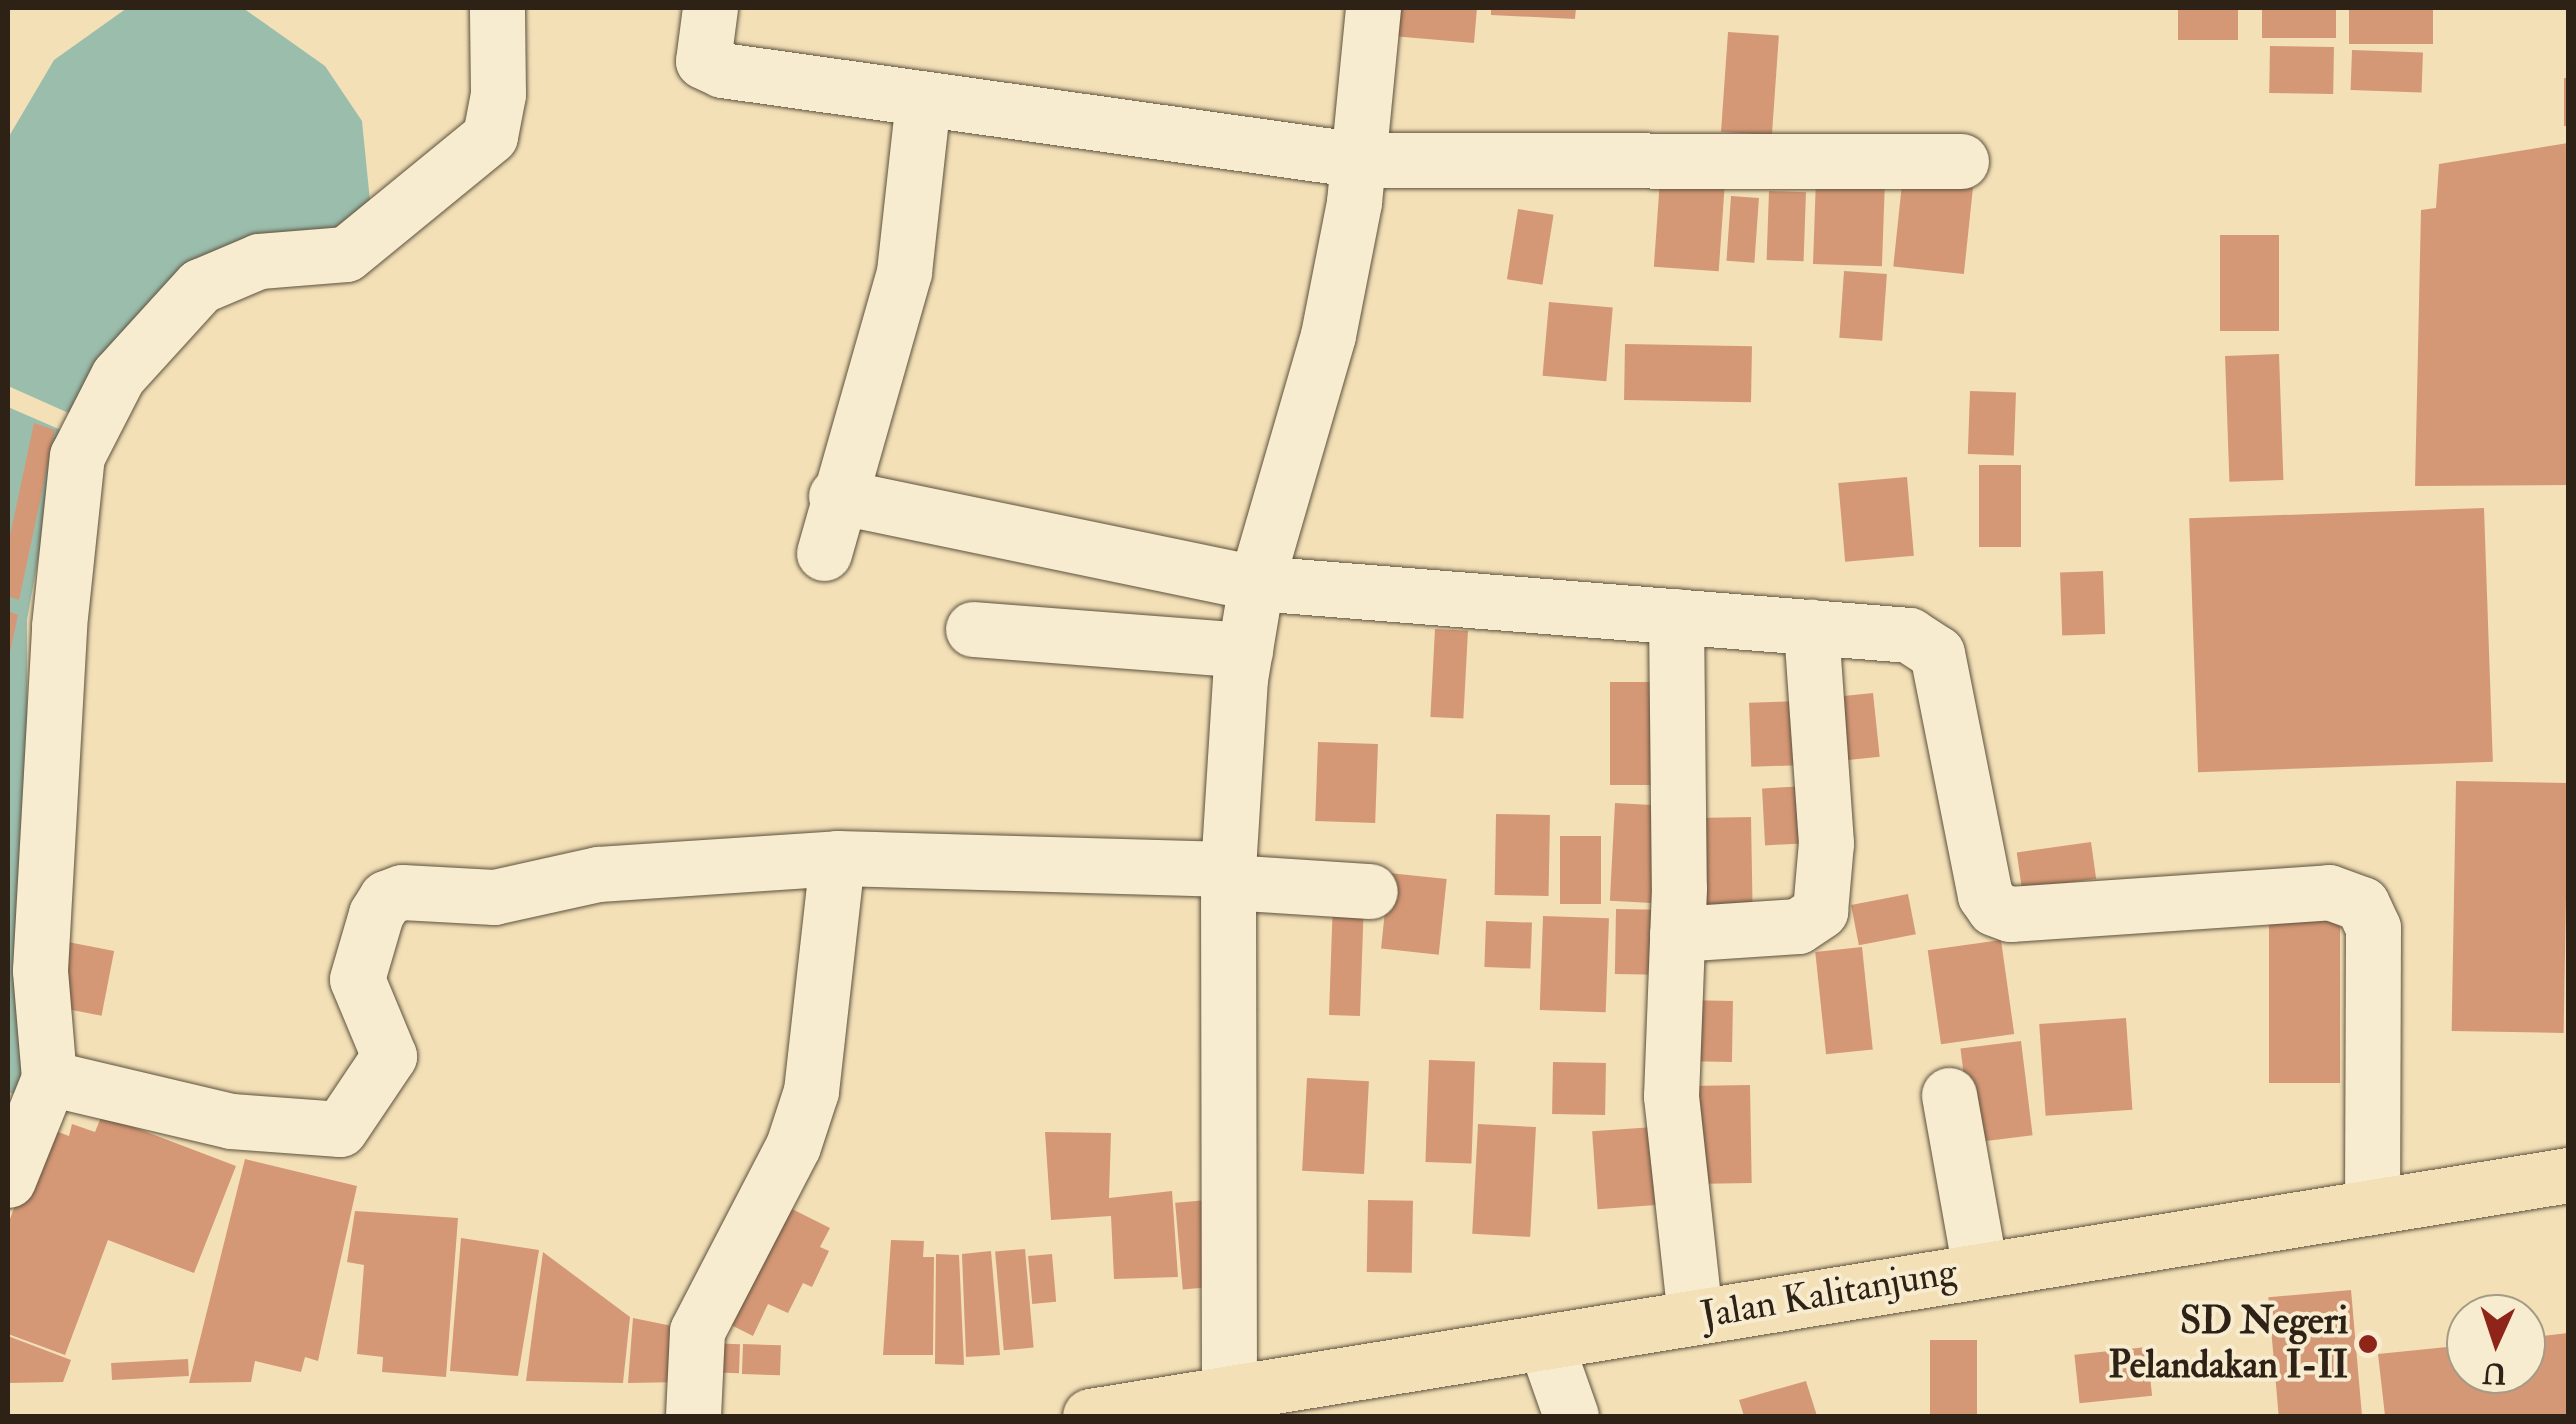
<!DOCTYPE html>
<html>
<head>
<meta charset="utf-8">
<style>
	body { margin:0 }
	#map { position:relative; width:2576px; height:1424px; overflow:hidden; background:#f3e0b7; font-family:"IM FELL Double Pica",serif }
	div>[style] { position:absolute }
	.water>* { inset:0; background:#9bbdac }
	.building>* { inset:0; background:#d59876; transform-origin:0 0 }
	.roads { filter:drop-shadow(0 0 2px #5e523e) drop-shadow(0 0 2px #5e523e) }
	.minor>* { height:55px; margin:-27.5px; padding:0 27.5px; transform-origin:27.5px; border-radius:27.5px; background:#f7ebd0 }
	.major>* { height:55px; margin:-27.5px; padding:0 27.5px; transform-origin:27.5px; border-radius:27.5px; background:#f3e0b7 }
	.dots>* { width:28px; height:28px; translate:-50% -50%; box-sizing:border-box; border:5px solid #f7ebd0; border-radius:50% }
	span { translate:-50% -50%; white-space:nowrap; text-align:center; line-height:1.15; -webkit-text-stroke:8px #f7ebd0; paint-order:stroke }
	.street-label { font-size:38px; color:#2d2215 }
	.poi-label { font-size:38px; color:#2d2215; font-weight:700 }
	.right { translate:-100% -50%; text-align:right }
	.frame { position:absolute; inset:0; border:10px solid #2d2215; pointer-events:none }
	.north { position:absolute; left:2446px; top:1294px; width:100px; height:100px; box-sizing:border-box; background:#f7ebd0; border:2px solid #a69b85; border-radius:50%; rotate:183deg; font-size:28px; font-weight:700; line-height:40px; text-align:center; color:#2d2215 }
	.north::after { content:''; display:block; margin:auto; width:35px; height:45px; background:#8f2418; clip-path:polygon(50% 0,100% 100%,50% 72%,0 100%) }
</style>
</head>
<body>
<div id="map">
	<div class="water">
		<div style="clip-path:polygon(127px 8px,243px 8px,325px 66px,362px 121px,372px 221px,279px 248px,82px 419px,8px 386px,8px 138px,54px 60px)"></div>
		<div style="clip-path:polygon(8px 407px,61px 430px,27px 620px,28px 1098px,8px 1092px)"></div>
	</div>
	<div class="building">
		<div style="clip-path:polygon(1394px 8px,1477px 8px,1474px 43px,1392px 36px)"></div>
		<div style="clip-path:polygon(1491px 8px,1576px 8px,1575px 19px,1491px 15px)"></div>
		<div style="left:2178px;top:8px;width:60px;height:32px"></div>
		<div style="left:2262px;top:8px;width:74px;height:30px"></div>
		<div style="left:2349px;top:8px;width:84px;height:36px"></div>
		<div style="left:1728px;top:32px;width:51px;height:100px;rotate:4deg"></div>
		<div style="left:2270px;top:46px;width:64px;height:47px;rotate:1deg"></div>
		<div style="left:2352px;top:50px;width:71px;height:40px;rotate:2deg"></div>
		<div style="left:2564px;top:78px;width:4px;height:48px"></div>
		<div style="clip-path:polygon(2568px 143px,2568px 485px,2415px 486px,2421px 210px,2436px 208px,2439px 164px)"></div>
		<div style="left:1903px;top:174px;width:71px;height:93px;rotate:6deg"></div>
		<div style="left:1816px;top:178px;width:69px;height:86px;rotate:2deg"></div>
		<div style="left:1660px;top:179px;width:65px;height:88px;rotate:4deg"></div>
		<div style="left:1769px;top:191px;width:37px;height:69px;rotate:2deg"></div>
		<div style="left:1731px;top:196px;width:28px;height:65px;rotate:4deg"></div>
		<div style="left:1518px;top:209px;width:36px;height:71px;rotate:9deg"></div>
		<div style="left:2220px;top:235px;width:59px;height:96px"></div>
		<div style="left:1844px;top:271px;width:43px;height:67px;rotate:4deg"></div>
		<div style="left:1549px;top:302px;width:64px;height:74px;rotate:5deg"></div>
		<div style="left:1625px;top:344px;width:127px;height:56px;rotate:1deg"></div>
		<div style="left:2279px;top:354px;width:126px;height:54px;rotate:88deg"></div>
		<div style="left:1970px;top:391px;width:46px;height:63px;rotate:2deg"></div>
		<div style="clip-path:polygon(34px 423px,55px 430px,19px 600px,8px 596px,8px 545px)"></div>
		<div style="left:1979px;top:465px;width:42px;height:82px"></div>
		<div style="left:1907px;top:477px;width:79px;height:69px;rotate:85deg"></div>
		<div style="left:2484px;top:508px;width:254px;height:295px;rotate:88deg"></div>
		<div style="left:2103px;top:571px;width:63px;height:43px;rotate:88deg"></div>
		<div style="clip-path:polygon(8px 611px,18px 615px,9px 657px,8px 657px)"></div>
		<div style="left:1435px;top:629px;width:33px;height:88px;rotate:3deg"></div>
		<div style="left:1610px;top:682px;width:44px;height:103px"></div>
		<div style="left:1873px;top:693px;width:64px;height:49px;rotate:84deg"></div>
		<div style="left:1802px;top:701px;width:64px;height:53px;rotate:88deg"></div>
		<div style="left:1318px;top:742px;width:60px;height:79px;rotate:2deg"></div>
		<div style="left:2456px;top:781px;width:112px;height:250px;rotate:1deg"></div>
		<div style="left:1809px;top:786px;width:57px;height:47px;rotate:87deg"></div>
		<div style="left:1615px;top:803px;width:60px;height:98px;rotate:3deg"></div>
		<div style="left:1496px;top:814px;width:54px;height:81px;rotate:1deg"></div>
		<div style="left:1751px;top:817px;width:105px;height:70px;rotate:89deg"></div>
		<div style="left:1560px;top:836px;width:41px;height:68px"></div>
		<div style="left:2091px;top:842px;width:37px;height:75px;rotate:82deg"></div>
		<div style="left:1389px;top:873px;width:58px;height:76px;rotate:6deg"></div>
		<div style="left:1908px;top:894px;width:41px;height:58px;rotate:79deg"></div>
		<div style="left:1333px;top:900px;width:31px;height:115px;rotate:2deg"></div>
		<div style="left:1616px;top:909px;width:58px;height:65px;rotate:1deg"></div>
		<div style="left:2269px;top:915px;width:71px;height:168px"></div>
		<div style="left:1543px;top:916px;width:66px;height:94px;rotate:2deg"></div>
		<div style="left:1486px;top:921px;width:46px;height:46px;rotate:2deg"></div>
		<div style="left:2001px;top:940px;width:95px;height:74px;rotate:82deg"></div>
		<div style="left:68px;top:942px;width:47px;height:66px;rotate:11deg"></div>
		<div style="left:1862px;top:947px;width:103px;height:47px;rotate:84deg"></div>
		<div style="left:1681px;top:1000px;width:52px;height:61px;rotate:1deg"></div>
		<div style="left:2126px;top:1018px;width:92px;height:87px;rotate:86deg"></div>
		<div style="left:2021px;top:1041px;width:95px;height:61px;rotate:83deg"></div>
		<div style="left:1429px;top:1060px;width:46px;height:102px;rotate:2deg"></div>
		<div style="left:1553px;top:1062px;width:53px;height:52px;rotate:1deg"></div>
		<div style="left:1307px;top:1078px;width:62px;height:93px;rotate:3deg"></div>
		<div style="left:1750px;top:1085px;width:98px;height:61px;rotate:89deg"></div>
		<div style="clip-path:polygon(102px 1115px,236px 1166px,194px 1273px,108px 1240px,65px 1355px,8px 1334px,8px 1224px,45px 1127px,69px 1136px,72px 1124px,95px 1132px)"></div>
		<div style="left:1478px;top:1124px;width:58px;height:110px;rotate:3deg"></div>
		<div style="left:1654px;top:1127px;width:78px;height:62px;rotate:86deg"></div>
		<div style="clip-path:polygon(1045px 1132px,1111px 1133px,1109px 1198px,1172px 1191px,1178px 1277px,1114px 1279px,1111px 1216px,1051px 1220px)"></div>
		<div style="clip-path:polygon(245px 1159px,357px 1186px,318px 1361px,305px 1357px,301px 1372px,255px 1361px,251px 1382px,189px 1383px)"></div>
		<div style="left:1219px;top:1199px;width:87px;height:44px;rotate:85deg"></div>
		<div style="left:1368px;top:1200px;width:45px;height:72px;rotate:1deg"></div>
		<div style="clip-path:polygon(778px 1202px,830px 1228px,820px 1247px,829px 1251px,812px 1287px,803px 1283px,788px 1313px,768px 1304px,753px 1336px,721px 1320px)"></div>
		<div style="clip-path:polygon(355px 1211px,458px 1218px,446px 1377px,382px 1372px,383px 1357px,357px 1354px,364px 1265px,347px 1262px)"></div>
		<div style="clip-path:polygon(461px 1238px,539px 1250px,518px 1376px,450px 1371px)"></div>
		<div style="clip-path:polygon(891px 1240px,924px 1241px,923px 1257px,934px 1257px,933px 1355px,883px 1355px)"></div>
		<div style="left:1025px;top:1249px;width:99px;height:30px;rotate:85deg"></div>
		<div style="clip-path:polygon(991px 1251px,1000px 1355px,966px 1357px,962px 1254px)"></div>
		<div style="clip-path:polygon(543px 1252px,630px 1317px,623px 1383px,526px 1381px)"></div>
		<div style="clip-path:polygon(936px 1254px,959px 1255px,964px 1365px,935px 1364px)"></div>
		<div style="left:1052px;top:1254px;width:48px;height:24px;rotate:85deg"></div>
		<div style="left:2351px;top:1290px;width:127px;height:83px;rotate:85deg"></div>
		<div style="clip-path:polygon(633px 1318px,687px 1329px,683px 1382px,628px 1383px)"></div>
		<div style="clip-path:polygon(2466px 1331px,2466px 1374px,2526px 1374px,2526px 1338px,2568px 1333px,2568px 1416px,2385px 1416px,2378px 1354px,2457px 1346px,2455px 1332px)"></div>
		<div style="clip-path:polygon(8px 1336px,71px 1360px,63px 1382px,8px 1383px)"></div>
		<div style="left:1930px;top:1340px;width:47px;height:76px"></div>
		<div style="left:704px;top:1343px;width:36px;height:29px;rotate:2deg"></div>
		<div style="left:743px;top:1344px;width:38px;height:30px;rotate:2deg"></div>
		<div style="left:2147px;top:1347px;width:49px;height:73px;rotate:84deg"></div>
		<div style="left:188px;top:1359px;width:17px;height:77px;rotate:87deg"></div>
		<div style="clip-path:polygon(1806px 1381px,1817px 1416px,1744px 1416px,1739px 1400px)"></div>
	</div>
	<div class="roads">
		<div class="minor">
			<div style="left:710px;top:8px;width:53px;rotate:97.5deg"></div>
			<div style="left:703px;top:61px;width:21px;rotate:25deg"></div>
			<div style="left:722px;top:70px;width:644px;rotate:8.03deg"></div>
			<div style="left:1360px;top:160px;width:601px;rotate:0.1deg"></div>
			<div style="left:836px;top:496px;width:429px;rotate:11.7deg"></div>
			<div style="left:1256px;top:583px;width:655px;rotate:4.55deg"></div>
			<div style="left:1909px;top:635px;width:33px;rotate:33deg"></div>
			<div style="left:1937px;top:653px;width:247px;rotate:78.8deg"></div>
			<div style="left:1985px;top:895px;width:16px;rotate:55deg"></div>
			<div style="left:1994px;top:908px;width:17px;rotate:21deg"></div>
			<div style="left:2010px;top:914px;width:320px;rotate:-3.9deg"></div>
			<div style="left:2329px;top:892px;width:35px;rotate:20deg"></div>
			<div style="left:2362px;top:904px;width:26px;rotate:65deg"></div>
			<div style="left:2373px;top:928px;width:278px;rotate:90.2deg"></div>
			<div style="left:824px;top:553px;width:292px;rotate:-74.1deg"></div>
			<div style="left:904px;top:272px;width:172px;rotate:-83.7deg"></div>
			<div style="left:1676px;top:616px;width:272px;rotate:89.4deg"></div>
			<div style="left:1679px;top:888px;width:208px;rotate:92.2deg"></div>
			<div style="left:1671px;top:1096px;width:222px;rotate:83.8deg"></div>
			<div style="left:973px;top:629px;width:273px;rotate:4.4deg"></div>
			<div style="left:1229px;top:882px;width:141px;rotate:3.7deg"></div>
			<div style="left:1677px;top:934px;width:121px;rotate:-3.8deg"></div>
			<div style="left:1798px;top:926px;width:27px;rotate:-34deg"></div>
			<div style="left:1820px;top:911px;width:68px;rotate:-85deg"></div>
			<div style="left:1826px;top:843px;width:217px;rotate:-94deg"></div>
			<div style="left:49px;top:1078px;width:108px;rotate:-94.8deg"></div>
			<div style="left:40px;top:970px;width:345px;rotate:-86.8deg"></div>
			<div style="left:59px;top:626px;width:171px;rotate:-84deg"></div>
			<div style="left:77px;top:456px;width:90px;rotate:-62.9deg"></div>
			<div style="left:118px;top:376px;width:122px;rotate:-47.7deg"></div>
			<div style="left:200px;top:286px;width:64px;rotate:-23deg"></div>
			<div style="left:259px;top:261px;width:87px;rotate:-4.6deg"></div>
			<div style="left:346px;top:254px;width:186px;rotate:-39.3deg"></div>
			<div style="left:490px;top:136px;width:43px;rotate:-79.2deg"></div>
			<div style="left:498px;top:94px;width:86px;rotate:-90.7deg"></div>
			<div style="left:1949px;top:1095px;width:177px;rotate:79.9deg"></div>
			<div style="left:8px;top:1180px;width:110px;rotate:-68.1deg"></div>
			<div style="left:49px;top:1078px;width:187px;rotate:13.3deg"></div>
			<div style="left:231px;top:1121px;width:109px;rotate:4.2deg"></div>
			<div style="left:340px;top:1129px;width:88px;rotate:-56.1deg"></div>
			<div style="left:389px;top:1056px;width:83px;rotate:-112.6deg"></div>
			<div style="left:357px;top:979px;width:68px;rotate:-73.7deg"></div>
			<div style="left:376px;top:914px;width:19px;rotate:-58deg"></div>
			<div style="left:386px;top:898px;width:17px;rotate:-21deg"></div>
			<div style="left:402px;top:892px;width:92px;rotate:3.1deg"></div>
			<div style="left:494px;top:897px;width:107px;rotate:-12.5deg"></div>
			<div style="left:598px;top:874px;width:240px;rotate:-3.8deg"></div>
			<div style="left:837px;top:858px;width:391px;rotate:1.6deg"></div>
			<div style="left:1546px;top:1345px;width:75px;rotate:70.6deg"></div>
			<div style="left:1229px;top:1398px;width:529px;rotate:-90.11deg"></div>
			<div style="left:1228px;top:869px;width:190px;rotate:-86.4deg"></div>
			<div style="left:1240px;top:679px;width:97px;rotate:-80.5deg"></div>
			<div style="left:1256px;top:583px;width:258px;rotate:-73.8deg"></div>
			<div style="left:1328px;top:335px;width:136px;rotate:-78.9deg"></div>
			<div style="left:1354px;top:202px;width:195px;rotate:-84.4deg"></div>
			<div style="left:693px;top:1416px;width:85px;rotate:-87.3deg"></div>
			<div style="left:697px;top:1331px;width:208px;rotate:-62.6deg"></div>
			<div style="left:793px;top:1146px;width:58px;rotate:-71.9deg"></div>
			<div style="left:811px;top:1091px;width:234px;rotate:-83.6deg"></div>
		</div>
		<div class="major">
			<div style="left:1090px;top:1416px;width:1498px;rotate:-9.26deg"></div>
		</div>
	</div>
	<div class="dots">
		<div style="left:2368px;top:1344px;background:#8f2418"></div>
	</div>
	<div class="street-label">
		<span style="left:1829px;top:1294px;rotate:-10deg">Jalan Kalitanjung</span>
	</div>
	<div class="poi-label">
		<span class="right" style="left:2348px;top:1344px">SD Negeri<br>Pelandakan I-II</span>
	</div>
	<div class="frame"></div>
	<div class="north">U</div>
</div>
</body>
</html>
